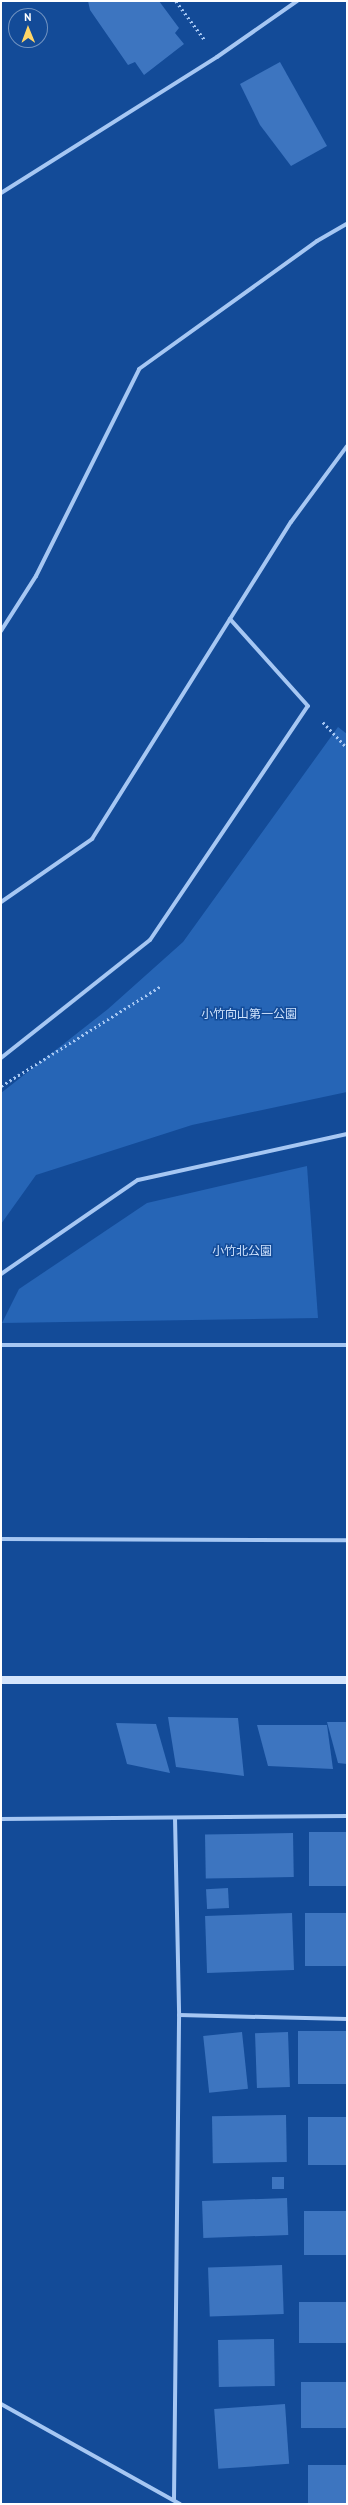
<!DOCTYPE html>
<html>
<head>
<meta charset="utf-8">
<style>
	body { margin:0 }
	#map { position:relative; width:348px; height:2505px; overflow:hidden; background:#134b98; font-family:"PT Sans","Noto Sans JP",sans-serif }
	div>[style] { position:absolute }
	.green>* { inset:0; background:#2665b6 }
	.building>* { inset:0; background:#3d75c0; transform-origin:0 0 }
	.path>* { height:2.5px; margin-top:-1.25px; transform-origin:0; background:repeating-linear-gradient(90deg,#a6c7f3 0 2px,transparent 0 5px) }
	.street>* { height:4px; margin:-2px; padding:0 2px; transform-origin:2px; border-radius:2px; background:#a6c7f3 }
	.secondary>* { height:8px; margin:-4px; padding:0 4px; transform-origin:4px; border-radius:4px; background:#d5e5fc }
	span { translate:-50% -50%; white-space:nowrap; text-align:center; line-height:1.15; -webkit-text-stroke:3px #134b98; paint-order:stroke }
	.park-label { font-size:12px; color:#cee2fd }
	.frame { position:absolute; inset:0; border:2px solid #fff; pointer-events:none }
	.north { position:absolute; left:8px; top:8px; width:40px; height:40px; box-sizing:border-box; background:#134b98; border:1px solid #7193c1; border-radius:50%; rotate:359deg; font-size:11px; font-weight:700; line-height:16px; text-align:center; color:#fff }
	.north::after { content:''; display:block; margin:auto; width:14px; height:18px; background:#ffd667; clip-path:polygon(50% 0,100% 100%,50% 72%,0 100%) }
</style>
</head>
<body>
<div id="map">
	<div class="green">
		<div style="clip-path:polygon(338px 727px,347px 734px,347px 1092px,192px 1125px,36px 1175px,1px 1224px,1px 1093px,108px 1009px,183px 942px)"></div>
		<div style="clip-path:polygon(307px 1166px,318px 1318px,2px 1323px,19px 1289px,147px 1203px)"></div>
	</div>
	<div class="building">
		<div style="clip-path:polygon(88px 1px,159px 1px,179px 28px,175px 33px,184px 44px,144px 75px,135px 62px,128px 65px,90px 10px)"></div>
		<div style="clip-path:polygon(280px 62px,327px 146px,291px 166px,260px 125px,240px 84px)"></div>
		<div style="clip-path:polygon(168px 1717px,238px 1718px,244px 1776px,176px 1767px)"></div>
		<div style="clip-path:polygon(327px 1722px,347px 1722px,347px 1764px,338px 1763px)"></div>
		<div style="clip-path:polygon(116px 1723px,156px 1724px,170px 1773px,127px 1764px)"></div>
		<div style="clip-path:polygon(257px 1725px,327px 1725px,333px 1769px,268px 1766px)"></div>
		<div style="left:347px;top:1832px;width:54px;height:38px;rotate:90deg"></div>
		<div style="left:293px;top:1833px;width:44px;height:88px;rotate:89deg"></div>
		<div style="left:228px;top:1888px;width:20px;height:22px;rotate:87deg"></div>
		<div style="left:292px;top:1913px;width:57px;height:87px;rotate:88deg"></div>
		<div style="left:305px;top:1913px;width:42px;height:53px"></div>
		<div style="left:347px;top:2031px;width:53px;height:49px;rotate:90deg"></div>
		<div style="left:242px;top:2032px;width:57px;height:39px;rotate:84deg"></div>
		<div style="left:288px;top:2032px;width:55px;height:33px;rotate:88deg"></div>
		<div style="left:286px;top:2115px;width:47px;height:74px;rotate:89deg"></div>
		<div style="left:347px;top:2117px;width:48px;height:39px;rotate:90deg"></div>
		<div style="left:272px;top:2177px;width:12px;height:12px"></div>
		<div style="left:287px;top:2198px;width:37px;height:85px;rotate:88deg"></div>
		<div style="left:347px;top:2211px;width:44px;height:43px;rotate:90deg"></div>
		<div style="left:282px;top:2265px;width:49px;height:74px;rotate:88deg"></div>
		<div style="left:347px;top:2302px;width:41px;height:48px;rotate:90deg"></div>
		<div style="left:274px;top:2339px;width:47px;height:56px;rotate:89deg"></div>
		<div style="left:347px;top:2382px;width:46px;height:46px;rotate:90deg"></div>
		<div style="left:285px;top:2404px;width:60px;height:71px;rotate:86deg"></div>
		<div style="left:308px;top:2465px;width:39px;height:39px"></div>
	</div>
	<div class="path">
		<div style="left:176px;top:1px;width:49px;rotate:53.4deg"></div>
		<div style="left:323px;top:722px;width:35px;rotate:47deg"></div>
		<div style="left:1px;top:1086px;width:189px;rotate:-32deg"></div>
	</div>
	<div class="street">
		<div style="left:1px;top:193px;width:255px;rotate:-32.2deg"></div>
		<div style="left:217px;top:57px;width:98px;rotate:-35deg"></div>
		<div style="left:1px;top:631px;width:65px;rotate:-57.5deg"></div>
		<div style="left:36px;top:576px;width:231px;rotate:-63.5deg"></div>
		<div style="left:139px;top:369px;width:219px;rotate:-35.7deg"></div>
		<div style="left:317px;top:241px;width:34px;rotate:-30deg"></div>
		<div style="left:1px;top:902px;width:111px;rotate:-34.7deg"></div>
		<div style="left:92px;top:839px;width:374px;rotate:-57.9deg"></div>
		<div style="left:291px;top:522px;width:94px;rotate:-53.6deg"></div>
		<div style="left:1px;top:1058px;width:190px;rotate:-38.4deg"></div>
		<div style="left:150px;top:940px;width:282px;rotate:-56deg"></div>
		<div style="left:308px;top:706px;width:117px;rotate:-131.9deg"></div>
		<div style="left:1px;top:1274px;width:166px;rotate:-34.5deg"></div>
		<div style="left:138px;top:1180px;width:214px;rotate:-12.4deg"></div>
		<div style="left:1px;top:1345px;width:346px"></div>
		<div style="left:1px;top:1539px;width:346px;rotate:0.2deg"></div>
		<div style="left:175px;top:1818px;width:197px;rotate:88.8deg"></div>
		<div style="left:1px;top:1819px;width:346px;rotate:-0.5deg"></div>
		<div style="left:1px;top:2404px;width:205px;rotate:29.2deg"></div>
		<div style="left:174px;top:2500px;width:485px;rotate:-89.4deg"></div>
		<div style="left:179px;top:2015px;width:168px;rotate:1.4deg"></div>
	</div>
	<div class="secondary">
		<div style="left:1px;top:1680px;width:346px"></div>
	</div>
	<div class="park-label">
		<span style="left:249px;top:1014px">小竹向山第一公園</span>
		<span style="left:242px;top:1251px">小竹北公園</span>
	</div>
	<div class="frame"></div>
	<div class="north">N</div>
</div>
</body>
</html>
